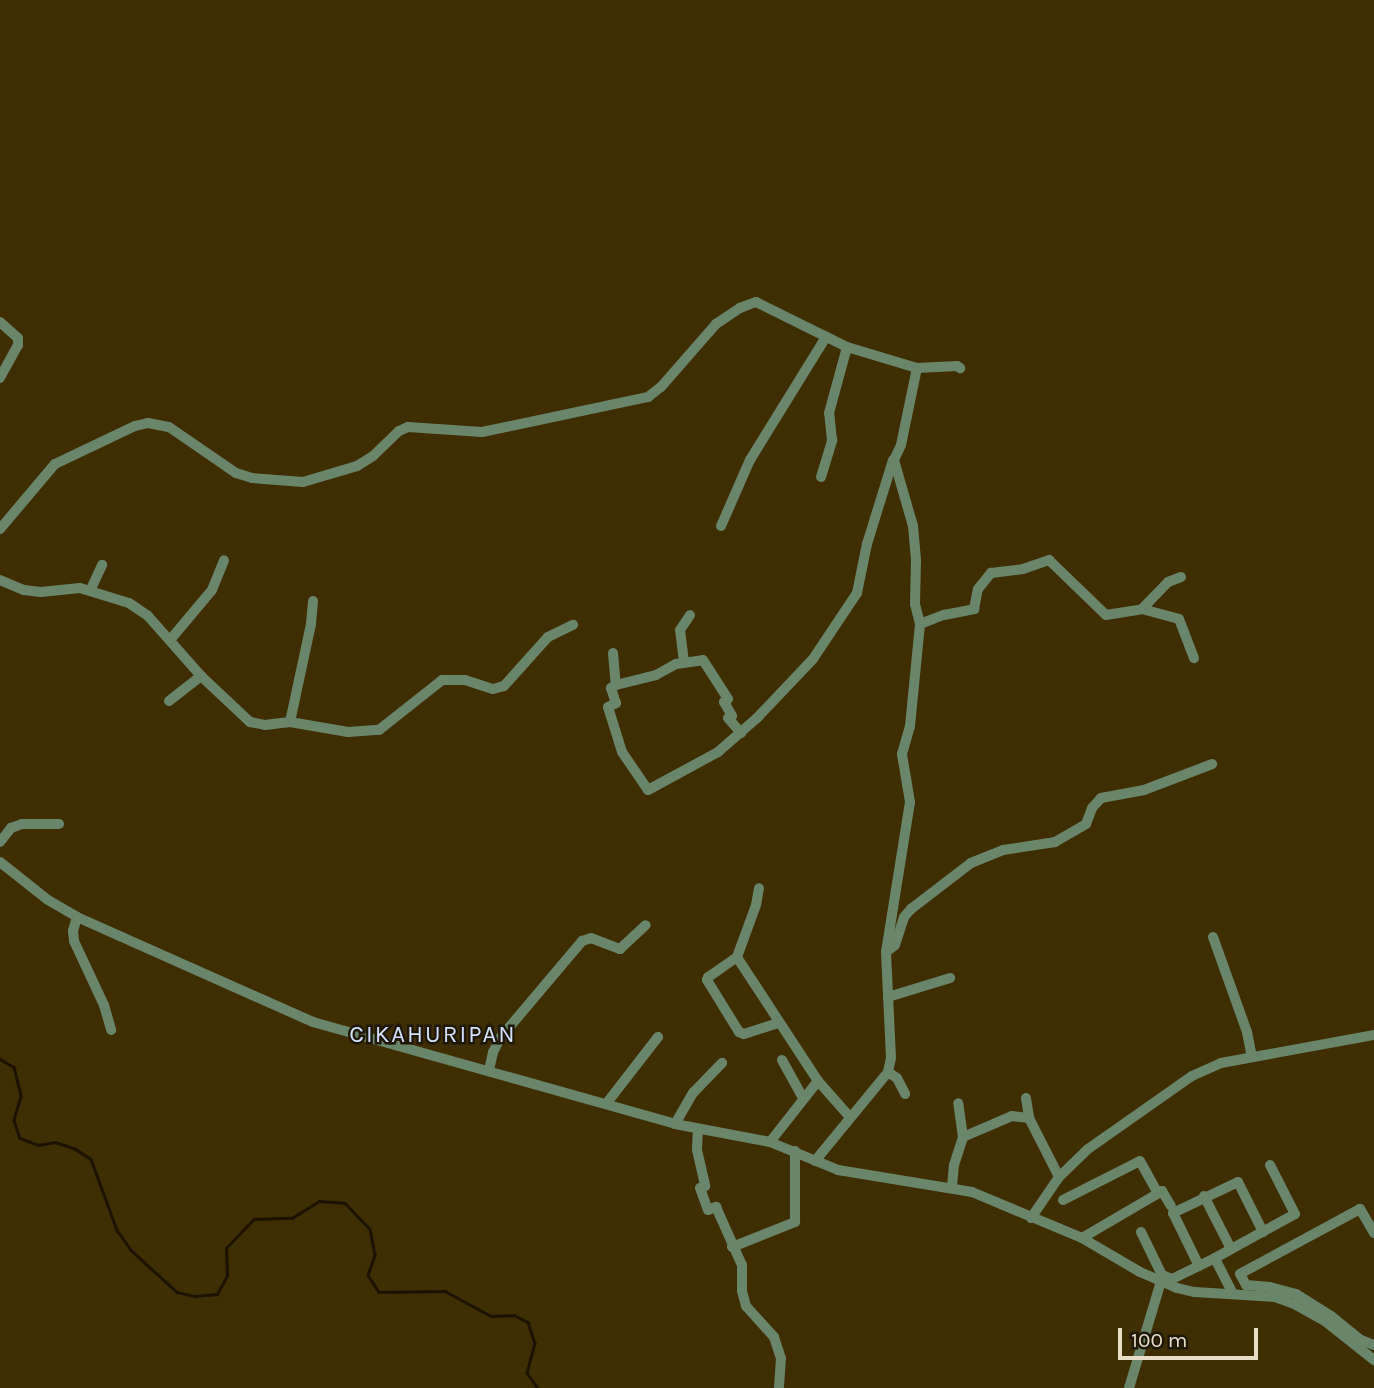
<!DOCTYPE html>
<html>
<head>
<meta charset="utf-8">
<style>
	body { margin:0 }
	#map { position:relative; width:1374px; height:1388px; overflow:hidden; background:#3f2e02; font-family:Karla,sans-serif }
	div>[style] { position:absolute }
	.stream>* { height:2.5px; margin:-1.25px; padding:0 1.25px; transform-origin:1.25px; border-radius:1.25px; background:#1e1300 }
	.minor>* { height:10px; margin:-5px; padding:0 5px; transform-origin:5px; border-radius:5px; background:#69856a }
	span { translate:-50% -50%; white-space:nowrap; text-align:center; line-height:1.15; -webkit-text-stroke:5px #1f1807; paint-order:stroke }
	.quarter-label { font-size:24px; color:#d3dffb; letter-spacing:2px }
	.scale { position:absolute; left:1118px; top:1328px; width:140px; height:32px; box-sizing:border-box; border:4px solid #e8dec8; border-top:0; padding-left:9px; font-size:21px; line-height:24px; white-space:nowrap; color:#e8dec8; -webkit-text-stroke:5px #1f1807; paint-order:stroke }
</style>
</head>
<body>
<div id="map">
	<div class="stream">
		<div style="left:0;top:1059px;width:16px;rotate:30deg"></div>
		<div style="left:14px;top:1067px;width:30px;rotate:76deg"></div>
		<div style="left:21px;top:1096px;width:25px;rotate:106deg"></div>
		<div style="left:14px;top:1120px;width:19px;rotate:72deg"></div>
		<div style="left:20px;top:1138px;width:19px;rotate:21deg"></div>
		<div style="left:38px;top:1145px;width:17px;rotate:-10deg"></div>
		<div style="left:55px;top:1142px;width:20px;rotate:18deg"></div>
		<div style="left:74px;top:1148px;width:20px;rotate:33deg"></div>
		<div style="left:91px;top:1159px;width:76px;rotate:69.9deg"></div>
		<div style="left:117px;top:1230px;width:24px;rotate:55deg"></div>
		<div style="left:131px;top:1250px;width:62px;rotate:42.4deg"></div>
		<div style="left:177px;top:1292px;width:18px;rotate:13deg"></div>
		<div style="left:195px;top:1296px;width:22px;rotate:-5deg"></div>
		<div style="left:217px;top:1294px;width:21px;rotate:-61deg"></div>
		<div style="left:227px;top:1276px;width:28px;rotate:-92deg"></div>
		<div style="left:226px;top:1248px;width:40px;rotate:-46deg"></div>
		<div style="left:254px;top:1219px;width:38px;rotate:-2deg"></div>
		<div style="left:292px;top:1218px;width:32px;rotate:-32deg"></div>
		<div style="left:319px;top:1201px;width:26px;rotate:4deg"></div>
		<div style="left:345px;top:1203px;width:36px;rotate:46deg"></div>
		<div style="left:370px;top:1229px;width:26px;rotate:79deg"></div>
		<div style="left:375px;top:1255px;width:21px;rotate:109deg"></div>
		<div style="left:368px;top:1275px;width:20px;rotate:57deg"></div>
		<div style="left:379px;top:1292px;width:66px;rotate:-0.9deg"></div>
		<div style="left:445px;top:1291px;width:52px;rotate:28.5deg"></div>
		<div style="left:491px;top:1316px;width:23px;rotate:-2deg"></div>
		<div style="left:514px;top:1315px;width:16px;rotate:27deg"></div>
		<div style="left:528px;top:1322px;width:22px;rotate:72deg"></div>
		<div style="left:535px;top:1343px;width:31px;rotate:105deg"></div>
		<div style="left:527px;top:1373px;width:19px;rotate:54deg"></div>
	</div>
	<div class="minor">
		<div style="left:0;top:322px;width:24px;rotate:42deg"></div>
		<div style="left:18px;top:338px;width:7px;rotate:90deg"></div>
		<div style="left:18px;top:345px;width:38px;rotate:119deg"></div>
		<div style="left:821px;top:477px;width:39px;rotate:-73deg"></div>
		<div style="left:832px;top:440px;width:27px;rotate:-96deg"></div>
		<div style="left:829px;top:413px;width:68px;rotate:-74.7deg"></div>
		<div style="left:721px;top:526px;width:72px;rotate:-66.3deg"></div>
		<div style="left:750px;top:460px;width:145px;rotate:-58.3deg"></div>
		<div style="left:0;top:529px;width:85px;rotate:-49.8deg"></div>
		<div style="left:55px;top:464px;width:89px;rotate:-25.4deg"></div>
		<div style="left:135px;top:426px;width:13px;rotate:-13deg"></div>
		<div style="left:148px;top:423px;width:21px;rotate:11deg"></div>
		<div style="left:169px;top:427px;width:81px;rotate:34.5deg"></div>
		<div style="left:236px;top:473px;width:17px;rotate:17deg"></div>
		<div style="left:252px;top:478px;width:51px;rotate:4.5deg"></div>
		<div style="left:303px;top:482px;width:56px;rotate:-16.5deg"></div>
		<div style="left:357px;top:466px;width:19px;rotate:-32deg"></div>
		<div style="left:373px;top:456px;width:36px;rotate:-44deg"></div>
		<div style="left:399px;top:431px;width:10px;rotate:-24deg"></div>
		<div style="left:408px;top:427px;width:74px;rotate:3.9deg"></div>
		<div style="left:482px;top:432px;width:170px;rotate:-11.9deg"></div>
		<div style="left:648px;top:397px;width:16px;rotate:-38deg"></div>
		<div style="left:661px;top:387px;width:84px;rotate:-48.9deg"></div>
		<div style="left:716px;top:324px;width:29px;rotate:-34deg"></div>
		<div style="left:740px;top:308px;width:17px;rotate:-21deg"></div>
		<div style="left:756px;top:302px;width:102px;rotate:26.3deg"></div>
		<div style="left:847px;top:347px;width:73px;rotate:16.7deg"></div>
		<div style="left:0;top:580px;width:26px;rotate:23deg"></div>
		<div style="left:24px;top:590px;width:17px;rotate:7deg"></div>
		<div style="left:41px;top:592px;width:39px;rotate:-6deg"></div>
		<div style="left:80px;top:588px;width:51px;rotate:17deg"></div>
		<div style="left:129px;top:603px;width:23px;rotate:34deg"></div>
		<div style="left:148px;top:616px;width:80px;rotate:48.5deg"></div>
		<div style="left:201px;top:676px;width:67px;rotate:43.2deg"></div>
		<div style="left:250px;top:722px;width:15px;rotate:11deg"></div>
		<div style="left:265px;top:725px;width:25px;rotate:-7deg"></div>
		<div style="left:290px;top:722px;width:59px;rotate:9.8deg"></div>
		<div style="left:348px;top:732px;width:31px;rotate:-4deg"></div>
		<div style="left:379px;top:730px;width:80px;rotate:-38.4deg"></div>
		<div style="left:442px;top:680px;width:23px"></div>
		<div style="left:465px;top:680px;width:29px;rotate:18deg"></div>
		<div style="left:493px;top:689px;width:11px;rotate:-15deg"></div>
		<div style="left:504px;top:686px;width:66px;rotate:-48.1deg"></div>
		<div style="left:548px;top:637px;width:28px;rotate:-26deg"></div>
		<div style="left:90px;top:591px;width:29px;rotate:-65deg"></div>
		<div style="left:1142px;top:609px;width:37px;rotate:-46deg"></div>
		<div style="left:1168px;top:582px;width:14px;rotate:-21deg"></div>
		<div style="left:920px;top:624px;width:26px;rotate:-21deg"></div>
		<div style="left:944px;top:615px;width:31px;rotate:-11deg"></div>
		<div style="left:974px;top:609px;width:20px;rotate:-79deg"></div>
		<div style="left:978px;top:589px;width:21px;rotate:-51deg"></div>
		<div style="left:991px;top:573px;width:32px;rotate:-7deg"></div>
		<div style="left:1023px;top:569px;width:28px;rotate:-19deg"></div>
		<div style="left:1049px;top:560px;width:79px;rotate:44deg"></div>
		<div style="left:1106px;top:615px;width:36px;rotate:-9deg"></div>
		<div style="left:1142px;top:609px;width:38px;rotate:15deg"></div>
		<div style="left:1179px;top:619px;width:42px;rotate:69deg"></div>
		<div style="left:170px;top:640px;width:65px;rotate:-50deg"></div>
		<div style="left:212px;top:590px;width:32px;rotate:-68deg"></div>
		<div style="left:613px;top:653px;width:32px;rotate:85deg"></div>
		<div style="left:616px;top:685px;width:6px;rotate:149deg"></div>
		<div style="left:611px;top:688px;width:16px;rotate:72deg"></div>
		<div style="left:616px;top:703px;width:9px;rotate:153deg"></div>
		<div style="left:608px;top:707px;width:47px;rotate:72.7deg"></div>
		<div style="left:622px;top:752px;width:46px;rotate:55.6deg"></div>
		<div style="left:648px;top:790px;width:80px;rotate:-28.5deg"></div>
		<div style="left:718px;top:752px;width:52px;rotate:-41.1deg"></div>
		<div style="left:757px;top:718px;width:81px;rotate:-46.5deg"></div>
		<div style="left:813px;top:659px;width:79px;rotate:-56.3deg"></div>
		<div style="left:857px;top:593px;width:50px;rotate:-78.5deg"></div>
		<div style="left:867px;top:544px;width:88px;rotate:-72.8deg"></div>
		<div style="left:684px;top:662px;width:32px;rotate:-97deg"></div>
		<div style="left:680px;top:630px;width:18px;rotate:-56deg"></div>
		<div style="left:616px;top:685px;width:41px;rotate:-14deg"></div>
		<div style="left:656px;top:675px;width:23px;rotate:-29deg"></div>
		<div style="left:676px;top:664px;width:27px;rotate:-8deg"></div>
		<div style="left:703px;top:660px;width:46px;rotate:57.3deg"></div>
		<div style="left:728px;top:699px;width:5px;rotate:143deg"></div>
		<div style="left:724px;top:702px;width:16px;rotate:60deg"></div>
		<div style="left:732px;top:716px;width:4px;rotate:153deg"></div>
		<div style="left:728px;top:718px;width:20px;rotate:49deg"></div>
		<div style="left:169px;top:701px;width:41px;rotate:-38deg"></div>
		<div style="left:290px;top:722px;width:100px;rotate:-77.9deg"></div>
		<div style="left:311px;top:624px;width:23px;rotate:-85deg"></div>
		<div style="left:0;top:842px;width:18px;rotate:-52deg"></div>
		<div style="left:11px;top:828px;width:12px;rotate:-20deg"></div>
		<div style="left:22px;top:824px;width:37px"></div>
		<div style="left:0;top:862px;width:61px;rotate:38.4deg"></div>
		<div style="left:48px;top:900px;width:34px;rotate:30deg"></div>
		<div style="left:77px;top:917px;width:258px;rotate:24deg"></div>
		<div style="left:313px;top:1022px;width:376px;rotate:15.7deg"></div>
		<div style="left:675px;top:1124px;width:97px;rotate:10.7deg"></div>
		<div style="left:770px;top:1142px;width:74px;rotate:22.4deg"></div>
		<div style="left:838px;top:1170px;width:136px;rotate:9.3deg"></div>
		<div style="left:972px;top:1192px;width:119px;rotate:22.7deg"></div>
		<div style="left:1082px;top:1238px;width:67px;rotate:30.4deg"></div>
		<div style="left:1140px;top:1272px;width:40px;rotate:23.4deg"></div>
		<div style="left:1177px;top:1288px;width:18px;rotate:13deg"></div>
		<div style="left:1195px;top:1292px;width:80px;rotate:3.6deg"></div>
		<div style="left:1275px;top:1297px;width:20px;rotate:20deg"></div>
		<div style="left:1294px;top:1304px;width:35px;rotate:29deg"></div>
		<div style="left:1325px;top:1321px;width:63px;rotate:38.5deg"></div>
		<div style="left:77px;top:917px;width:15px;rotate:106deg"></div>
		<div style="left:73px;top:931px;width:10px;rotate:84deg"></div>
		<div style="left:74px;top:941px;width:71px;rotate:64.9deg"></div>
		<div style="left:104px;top:1005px;width:26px;rotate:74deg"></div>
		<div style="left:1213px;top:937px;width:101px;rotate:70.3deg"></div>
		<div style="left:1247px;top:1032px;width:25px;rotate:79deg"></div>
		<div style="left:886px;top:952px;width:11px;rotate:-38deg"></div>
		<div style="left:895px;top:945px;width:29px;rotate:-72deg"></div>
		<div style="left:904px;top:917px;width:11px;rotate:-49deg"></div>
		<div style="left:911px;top:909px;width:76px;rotate:-37.5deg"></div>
		<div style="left:971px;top:863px;width:35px;rotate:-22deg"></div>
		<div style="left:1003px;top:850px;width:53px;rotate:-8.7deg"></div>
		<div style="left:1055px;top:842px;width:36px;rotate:-30deg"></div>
		<div style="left:1086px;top:824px;width:17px;rotate:-69deg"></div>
		<div style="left:1092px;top:808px;width:13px;rotate:-48deg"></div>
		<div style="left:1101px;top:798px;width:44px;rotate:-10.5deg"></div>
		<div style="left:1144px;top:790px;width:73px;rotate:-20.9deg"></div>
		<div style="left:737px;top:957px;width:55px;rotate:-69.9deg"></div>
		<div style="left:756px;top:905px;width:17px;rotate:-80deg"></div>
		<div style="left:888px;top:997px;width:65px;rotate:-17deg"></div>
		<div style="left:782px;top:1060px;width:43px;rotate:61.1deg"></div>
		<div style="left:489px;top:1070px;width:18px;rotate:-77deg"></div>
		<div style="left:493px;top:1052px;width:17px;rotate:-62deg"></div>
		<div style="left:501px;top:1037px;width:126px;rotate:-49.8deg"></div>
		<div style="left:582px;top:941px;width:9px;rotate:-18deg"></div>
		<div style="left:591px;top:938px;width:31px;rotate:21deg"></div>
		<div style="left:620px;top:949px;width:35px;rotate:-43deg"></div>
		<div style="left:888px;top:1072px;width:11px;rotate:34deg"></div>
		<div style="left:897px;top:1078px;width:18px;rotate:63deg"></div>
		<div style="left:818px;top:1081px;width:47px;rotate:48.5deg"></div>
		<div style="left:1026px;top:1098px;width:20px;rotate:81deg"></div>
		<div style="left:606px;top:1104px;width:85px;rotate:-52.2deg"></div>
		<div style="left:675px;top:1124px;width:36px;rotate:-60deg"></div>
		<div style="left:693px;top:1093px;width:42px;rotate:-46deg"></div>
		<div style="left:698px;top:1129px;width:21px;rotate:93deg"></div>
		<div style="left:697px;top:1150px;width:37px;rotate:77deg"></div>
		<div style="left:705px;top:1186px;width:5px;rotate:158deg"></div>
		<div style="left:700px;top:1188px;width:23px;rotate:70deg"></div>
		<div style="left:708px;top:1210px;width:9px;rotate:-21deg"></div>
		<div style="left:716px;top:1207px;width:64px;rotate:65.9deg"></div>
		<div style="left:742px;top:1265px;width:26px;rotate:90deg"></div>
		<div style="left:742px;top:1291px;width:16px;rotate:75deg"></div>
		<div style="left:746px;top:1306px;width:42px;rotate:47.9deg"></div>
		<div style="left:774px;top:1337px;width:22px;rotate:72deg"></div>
		<div style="left:781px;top:1358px;width:30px;rotate:94deg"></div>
		<div style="left:963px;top:1137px;width:53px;rotate:-23.2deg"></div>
		<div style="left:1012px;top:1116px;width:17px;rotate:7deg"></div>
		<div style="left:1029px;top:1118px;width:66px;rotate:63deg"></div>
		<div style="left:770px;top:1142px;width:78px;rotate:-51.8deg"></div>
		<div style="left:818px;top:1081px;width:148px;rotate:-123.2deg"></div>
		<div style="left:737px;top:957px;width:35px;rotate:145deg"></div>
		<div style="left:708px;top:977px;width:3px;rotate:108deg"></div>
		<div style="left:707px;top:980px;width:61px;rotate:58.4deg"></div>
		<div style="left:739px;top:1032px;width:5px;rotate:22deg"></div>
		<div style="left:744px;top:1034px;width:36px;rotate:-18deg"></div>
		<div style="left:815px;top:1161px;width:115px;rotate:-50.6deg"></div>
		<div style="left:888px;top:1072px;width:14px;rotate:-78deg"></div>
		<div style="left:891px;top:1058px;width:106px;rotate:-92.7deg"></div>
		<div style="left:886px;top:952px;width:152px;rotate:-80.9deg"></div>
		<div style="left:910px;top:802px;width:49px;rotate:-99.5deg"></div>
		<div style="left:902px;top:754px;width:29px;rotate:-74deg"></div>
		<div style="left:910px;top:726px;width:102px;rotate:-84.4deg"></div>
		<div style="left:920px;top:624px;width:21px;rotate:-104deg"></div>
		<div style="left:915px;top:604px;width:44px;rotate:-88.7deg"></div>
		<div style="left:916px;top:560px;width:34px;rotate:-95deg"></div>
		<div style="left:913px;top:526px;width:69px;rotate:-106.1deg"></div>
		<div style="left:894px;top:460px;width:17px;rotate:-65deg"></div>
		<div style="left:901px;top:445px;width:79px;rotate:-78.3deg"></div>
		<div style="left:917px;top:368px;width:40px;rotate:-2.9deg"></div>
		<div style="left:957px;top:366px;width:4px;rotate:34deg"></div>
		<div style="left:952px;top:1187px;width:22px;rotate:-85deg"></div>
		<div style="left:954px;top:1165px;width:29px;rotate:-72deg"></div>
		<div style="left:963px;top:1137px;width:34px;rotate:-98deg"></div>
		<div style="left:1204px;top:1196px;width:59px;rotate:63deg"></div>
		<div style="left:1063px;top:1200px;width:86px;rotate:-26.9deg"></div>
		<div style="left:1140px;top:1161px;width:37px;rotate:61deg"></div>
		<div style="left:1031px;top:1218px;width:50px;rotate:-55.7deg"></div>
		<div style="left:1059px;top:1177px;width:40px;rotate:-44deg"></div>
		<div style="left:1088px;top:1149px;width:127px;rotate:-35.1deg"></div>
		<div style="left:1192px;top:1076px;width:32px;rotate:-24deg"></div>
		<div style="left:1221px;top:1063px;width:156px;rotate:-10.4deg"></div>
		<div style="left:1141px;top:1232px;width:48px;rotate:64deg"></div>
		<div style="left:1162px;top:1275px;width:11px;rotate:22deg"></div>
		<div style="left:1172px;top:1279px;width:48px;rotate:-26deg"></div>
		<div style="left:1374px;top:1233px;width:28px;rotate:-120deg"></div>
		<div style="left:1360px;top:1209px;width:136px;rotate:151.6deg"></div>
		<div style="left:1240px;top:1274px;width:13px;rotate:61deg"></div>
		<div style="left:1246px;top:1285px;width:24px;rotate:5deg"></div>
		<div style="left:1270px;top:1287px;width:27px;rotate:15deg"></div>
		<div style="left:1296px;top:1294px;width:41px;rotate:32.2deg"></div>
		<div style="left:1331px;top:1316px;width:38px;rotate:39deg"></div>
		<div style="left:1361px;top:1340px;width:14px;rotate:21deg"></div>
		<div style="left:1082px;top:1238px;width:93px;rotate:-30.4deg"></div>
		<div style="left:1162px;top:1191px;width:17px;rotate:59deg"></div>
		<div style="left:732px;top:1247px;width:68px;rotate:-21.6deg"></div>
		<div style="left:795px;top:1222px;width:71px;rotate:-90deg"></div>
		<div style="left:1199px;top:1266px;width:59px;rotate:-116.1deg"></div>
		<div style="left:1173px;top:1213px;width:72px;rotate:-25.5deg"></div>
		<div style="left:1238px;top:1182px;width:56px;rotate:63.4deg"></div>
		<div style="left:1232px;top:1292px;width:38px;rotate:-117deg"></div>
		<div style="left:1215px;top:1258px;width:91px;rotate:-28.8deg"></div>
		<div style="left:1295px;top:1214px;width:55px;rotate:-117deg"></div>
		<div style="left:1129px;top:1388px;width:112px;rotate:-73.3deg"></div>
	</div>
	<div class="quarter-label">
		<span style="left:433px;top:1035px">CIKAHURIPAN</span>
	</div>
	<div class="scale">100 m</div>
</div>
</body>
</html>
